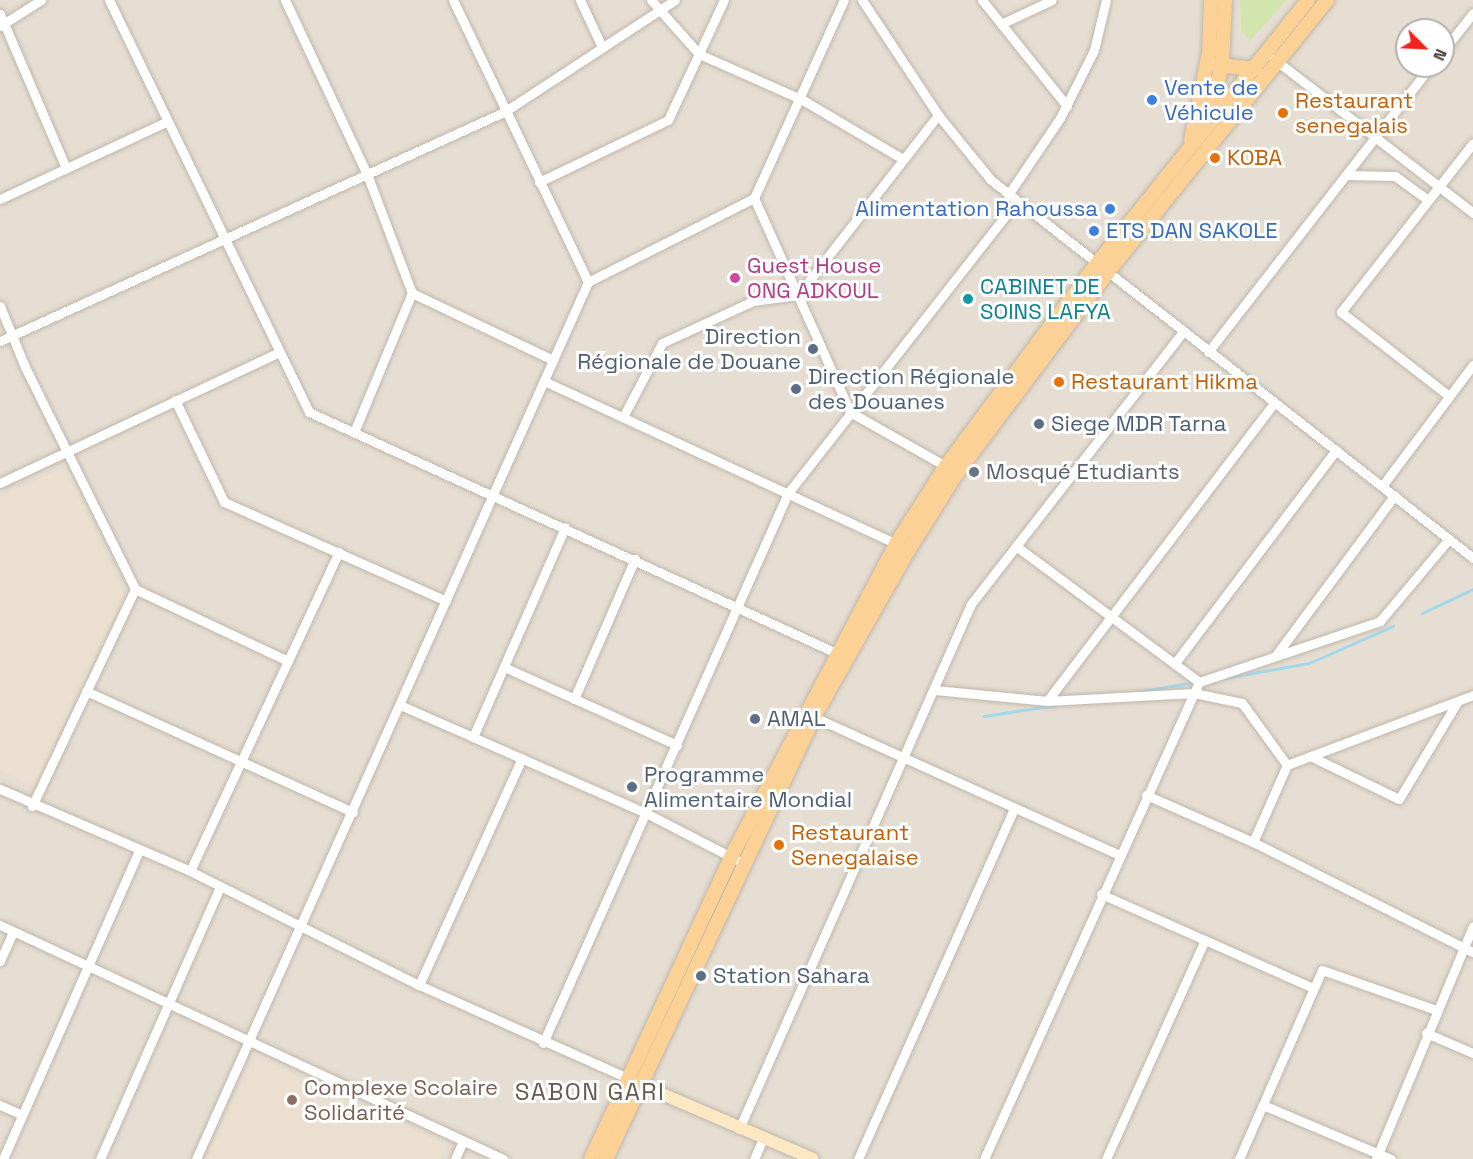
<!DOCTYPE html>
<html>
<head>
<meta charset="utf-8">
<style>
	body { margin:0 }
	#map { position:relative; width:1473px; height:1159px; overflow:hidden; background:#f2ece5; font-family:"Space Grotesk",sans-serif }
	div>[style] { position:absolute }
	.residential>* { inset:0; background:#e6ded3 }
	.education>* { inset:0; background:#ebe0cf }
	.green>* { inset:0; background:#d3e5af }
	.stream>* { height:3px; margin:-1.5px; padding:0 1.5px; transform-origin:1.5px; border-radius:1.5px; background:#a2d8ed }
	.roads { filter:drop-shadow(0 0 2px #c0b6ab) drop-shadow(0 0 2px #c0b6ab) }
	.street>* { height:9px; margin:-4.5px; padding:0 4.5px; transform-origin:4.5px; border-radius:4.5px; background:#fff }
	.secondary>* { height:12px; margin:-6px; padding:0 6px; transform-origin:6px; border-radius:6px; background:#fde8c4 }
	.primary>* { height:14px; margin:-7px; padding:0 7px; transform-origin:7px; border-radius:7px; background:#fbd195 }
	.dots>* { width:16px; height:16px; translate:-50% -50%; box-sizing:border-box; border:3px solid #fff; border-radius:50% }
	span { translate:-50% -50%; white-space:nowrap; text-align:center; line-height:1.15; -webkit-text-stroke:6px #fff; paint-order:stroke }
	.shop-label { font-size:22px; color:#366cbe }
	.left { translate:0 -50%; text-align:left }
	.right { translate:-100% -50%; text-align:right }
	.food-label { font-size:22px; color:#c56008 }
	.hotel-label { font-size:22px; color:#b23c85 }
	.culture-label { font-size:22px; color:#0d838f }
	.service-label { font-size:22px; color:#4e5e75 }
	.worship-label { font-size:22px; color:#5b616d }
	.education-label { font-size:22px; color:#785e54 }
	.neighbourhood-label { font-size:24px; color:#67594c; letter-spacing:1.5px }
	.north { position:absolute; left:1395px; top:18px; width:60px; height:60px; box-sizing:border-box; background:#fff; border:2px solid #b4b1ae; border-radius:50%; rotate:114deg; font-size:16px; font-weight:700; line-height:24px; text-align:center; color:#443c35 }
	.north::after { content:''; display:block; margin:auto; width:21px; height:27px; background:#f3211b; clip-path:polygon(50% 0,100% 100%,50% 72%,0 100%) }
</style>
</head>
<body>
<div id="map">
	<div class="residential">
		<div style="clip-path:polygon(evenodd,0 0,1473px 0,1473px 1159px,0 1159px,0 0,1407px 30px,1443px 30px,1443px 66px,1407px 66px,1407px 30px)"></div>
	</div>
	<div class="education">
		<div style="clip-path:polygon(67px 466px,125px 596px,34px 787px,0 769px,0 497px)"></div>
		<div style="clip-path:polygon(254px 1056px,447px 1145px,440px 1159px,206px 1159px)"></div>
	</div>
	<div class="green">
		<div style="clip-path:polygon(1240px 0,1287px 0,1250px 41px,1241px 31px)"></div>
	</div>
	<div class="stream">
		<div style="left:1422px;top:613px;width:56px;rotate:-25.2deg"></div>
		<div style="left:1225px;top:678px;width:85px;rotate:-10.1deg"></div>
		<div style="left:1309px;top:663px;width:92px;rotate:-23.8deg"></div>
		<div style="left:1136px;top:692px;width:60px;rotate:-9.6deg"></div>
		<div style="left:984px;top:716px;width:73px;rotate:-8.7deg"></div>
	</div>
	<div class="roads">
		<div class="street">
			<div style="left:109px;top:0;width:458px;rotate:64.1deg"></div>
			<div style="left:309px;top:412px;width:587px;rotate:24.56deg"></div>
			<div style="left:285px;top:0;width:192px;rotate:64.8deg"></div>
			<div style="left:367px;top:174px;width:127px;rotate:69.3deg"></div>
			<div style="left:412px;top:293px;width:156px;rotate:25.4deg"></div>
			<div style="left:453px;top:0;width:313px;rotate:64.4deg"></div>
			<div style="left:580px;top:0;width:52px;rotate:64.9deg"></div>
			<div style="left:651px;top:0;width:72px;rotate:48.4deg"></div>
			<div style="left:699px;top:54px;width:111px;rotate:23.8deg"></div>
			<div style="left:801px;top:99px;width:118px;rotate:30.5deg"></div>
			<div style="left:862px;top:0;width:138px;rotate:56.5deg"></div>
			<div style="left:938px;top:115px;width:84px;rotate:50.8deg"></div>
			<div style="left:991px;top:180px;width:613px;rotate:38.1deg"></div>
			<div style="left:982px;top:0;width:136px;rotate:51.3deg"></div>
			<div style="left:0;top:14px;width:168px;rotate:66.8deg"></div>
			<div style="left:1001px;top:24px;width:56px;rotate:-25.2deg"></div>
			<div style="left:0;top:26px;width:49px;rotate:-32.4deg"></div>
			<div style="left:1443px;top:51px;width:48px;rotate:-51.7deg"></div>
			<div style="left:1274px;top:59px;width:252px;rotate:37.7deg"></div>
			<div style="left:1346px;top:175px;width:49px;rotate:1.2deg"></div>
			<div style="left:1395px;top:176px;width:41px;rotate:36deg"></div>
			<div style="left:539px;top:182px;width:143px;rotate:-25.7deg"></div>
			<div style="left:668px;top:120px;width:132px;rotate:-65deg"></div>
			<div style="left:1008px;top:195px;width:93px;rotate:-56deg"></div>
			<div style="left:1060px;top:118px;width:76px;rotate:-63.4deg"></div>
			<div style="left:1094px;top:50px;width:51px;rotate:-76.5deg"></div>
			<div style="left:754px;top:198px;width:235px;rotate:65.8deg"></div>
			<div style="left:850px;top:412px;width:114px;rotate:29.5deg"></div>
			<div style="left:0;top:199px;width:185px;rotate:-24.9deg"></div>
			<div style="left:0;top:306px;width:66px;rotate:67.7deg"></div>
			<div style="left:25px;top:367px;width:248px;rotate:63.6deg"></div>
			<div style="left:135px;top:589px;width:169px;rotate:25.2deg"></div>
			<div style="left:0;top:341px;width:554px;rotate:-24.44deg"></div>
			<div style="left:504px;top:112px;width:204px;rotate:-33.2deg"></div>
			<div style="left:1208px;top:352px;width:363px;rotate:-52.1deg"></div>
			<div style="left:544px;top:381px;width:388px;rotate:24.8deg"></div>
			<div style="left:1449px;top:396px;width:137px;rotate:-142.1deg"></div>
			<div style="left:1341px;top:312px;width:214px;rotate:-52deg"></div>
			<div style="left:175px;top:400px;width:113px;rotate:64.3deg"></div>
			<div style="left:224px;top:502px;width:243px;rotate:24deg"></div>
			<div style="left:623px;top:417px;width:84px;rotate:-62.2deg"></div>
			<div style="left:662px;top:343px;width:100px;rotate:-24.8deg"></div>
			<div style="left:753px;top:301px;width:45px;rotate:-7.6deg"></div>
			<div style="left:798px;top:295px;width:228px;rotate:-52.1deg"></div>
			<div style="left:354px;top:432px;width:151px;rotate:-67.4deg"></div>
			<div style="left:0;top:483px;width:309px;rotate:-25.1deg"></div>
			<div style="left:1382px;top:486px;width:151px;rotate:-53.1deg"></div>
			<div style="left:1016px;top:546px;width:228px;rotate:36.6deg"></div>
			<div style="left:1276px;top:655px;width:199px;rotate:-53.4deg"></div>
			<div style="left:1175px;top:663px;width:267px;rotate:-52.9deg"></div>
			<div style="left:504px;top:667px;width:190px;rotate:24.3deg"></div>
			<div style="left:935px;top:690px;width:113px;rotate:5.6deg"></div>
			<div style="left:1047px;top:701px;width:375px;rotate:-52.7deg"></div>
			<div style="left:86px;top:691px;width:293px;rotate:24.4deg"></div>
			<div style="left:574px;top:699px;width:153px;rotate:-66.5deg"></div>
			<div style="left:1047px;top:701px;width:147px;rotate:-3.1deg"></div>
			<div style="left:1194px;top:693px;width:49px;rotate:11.8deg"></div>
			<div style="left:1242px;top:703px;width:77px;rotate:54deg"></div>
			<div style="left:400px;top:705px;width:269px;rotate:23.7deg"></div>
			<div style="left:646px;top:813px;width:109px;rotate:27.3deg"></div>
			<div style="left:814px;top:717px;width:333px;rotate:24.3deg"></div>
			<div style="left:473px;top:737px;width:229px;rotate:-66.3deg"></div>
			<div style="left:1310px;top:756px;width:99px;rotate:25.8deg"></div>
			<div style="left:1399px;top:799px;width:114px;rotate:-59deg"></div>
			<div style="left:0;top:789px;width:207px;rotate:23.3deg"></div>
			<div style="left:190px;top:871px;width:256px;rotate:26.5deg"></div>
			<div style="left:419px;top:985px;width:233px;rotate:24deg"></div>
			<div style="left:1146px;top:795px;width:117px;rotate:23.7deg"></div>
			<div style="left:1253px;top:842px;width:246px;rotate:26.6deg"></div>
			<div style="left:32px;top:806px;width:240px;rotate:-64.6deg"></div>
			<div style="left:1253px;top:842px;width:84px;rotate:-66.2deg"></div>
			<div style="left:1287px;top:765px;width:199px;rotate:-20.6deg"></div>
			<div style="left:190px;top:871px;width:352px;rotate:-65deg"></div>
			<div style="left:1101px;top:894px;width:232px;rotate:23.9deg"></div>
			<div style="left:0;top:925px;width:555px;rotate:24.95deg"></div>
			<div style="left:0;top:961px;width:32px;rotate:-66deg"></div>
			<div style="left:419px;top:985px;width:249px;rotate:-65.6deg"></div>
			<div style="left:1426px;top:1033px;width:51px;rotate:23.1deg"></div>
			<div style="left:543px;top:1043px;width:602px;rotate:-65.99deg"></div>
			<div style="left:788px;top:493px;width:370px;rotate:-51.9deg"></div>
			<div style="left:0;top:1105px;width:24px;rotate:24deg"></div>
			<div style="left:1263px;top:1105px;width:139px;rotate:22.9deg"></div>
			<div style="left:739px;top:1129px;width:574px;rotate:-66.16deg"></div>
			<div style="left:971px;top:604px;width:345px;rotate:-52.1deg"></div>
			<div style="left:3px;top:1159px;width:337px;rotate:-66.2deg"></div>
			<div style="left:100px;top:1159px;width:297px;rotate:-66.2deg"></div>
			<div style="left:196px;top:1159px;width:961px;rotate:-65.92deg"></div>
			<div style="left:588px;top:282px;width:186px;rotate:-26.8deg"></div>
			<div style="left:754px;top:198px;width:217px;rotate:-65.6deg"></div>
			<div style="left:455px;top:1159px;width:20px;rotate:-66deg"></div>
			<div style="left:754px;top:1159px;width:22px;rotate:-66deg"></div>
			<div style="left:858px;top:1159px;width:384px;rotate:-66deg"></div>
			<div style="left:984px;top:1159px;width:523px;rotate:-65.74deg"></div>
			<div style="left:1199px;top:682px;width:191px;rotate:-18.6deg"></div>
			<div style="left:1380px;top:621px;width:107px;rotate:-49.9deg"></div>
			<div style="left:1106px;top:1159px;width:240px;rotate:-65.7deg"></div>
			<div style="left:1239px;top:1159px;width:206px;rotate:-66.3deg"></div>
			<div style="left:1322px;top:970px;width:121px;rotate:19.3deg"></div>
			<div style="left:1376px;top:1159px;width:252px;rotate:-67.4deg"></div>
		</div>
		<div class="secondary">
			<div style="left:639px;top:1084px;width:189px;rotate:23.3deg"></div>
		</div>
		<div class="primary">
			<div style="left:1216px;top:65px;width:39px;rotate:6deg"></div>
			<div style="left:1209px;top:117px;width:54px;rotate:-76deg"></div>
			<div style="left:1222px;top:65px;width:65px;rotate:-87.4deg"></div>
			<div style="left:1191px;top:140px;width:89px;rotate:-78.3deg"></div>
			<div style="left:1209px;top:53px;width:53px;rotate:-87.8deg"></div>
			<div style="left:591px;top:1159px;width:333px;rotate:-65.1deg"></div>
			<div style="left:731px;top:857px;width:354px;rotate:-62.2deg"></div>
			<div style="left:896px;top:544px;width:93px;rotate:-57.3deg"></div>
			<div style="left:946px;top:466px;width:251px;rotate:-53.3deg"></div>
			<div style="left:1096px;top:265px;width:339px;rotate:-51.3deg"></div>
			<div style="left:606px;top:1159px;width:488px;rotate:-64.8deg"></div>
			<div style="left:814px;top:717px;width:191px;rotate:-60.5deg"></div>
			<div style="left:908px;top:551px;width:92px;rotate:-57.9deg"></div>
			<div style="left:957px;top:473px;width:250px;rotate:-53.1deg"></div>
			<div style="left:1107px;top:273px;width:351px;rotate:-51.1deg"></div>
		</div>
	</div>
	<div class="dots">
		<div style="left:1152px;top:100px;background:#3f7fe0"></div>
		<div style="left:1283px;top:113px;background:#e8710a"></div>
		<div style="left:1215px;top:158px;background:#e8710a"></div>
		<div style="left:1110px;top:209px;background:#3f7fe0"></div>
		<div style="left:1094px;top:231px;background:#3f7fe0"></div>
		<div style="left:735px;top:278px;background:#d1479c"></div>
		<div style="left:968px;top:299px;background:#0f9aa8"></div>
		<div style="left:813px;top:349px;background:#5c6f8a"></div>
		<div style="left:1059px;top:382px;background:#e8710a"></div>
		<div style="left:796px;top:389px;background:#5c6f8a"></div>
		<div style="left:1039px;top:424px;background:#5c6f8a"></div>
		<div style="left:974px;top:472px;background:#6b7280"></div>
		<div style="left:755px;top:719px;background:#5c6f8a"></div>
		<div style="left:632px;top:787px;background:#5c6f8a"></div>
		<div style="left:779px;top:845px;background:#e8710a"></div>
		<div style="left:701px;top:976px;background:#5c6f8a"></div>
		<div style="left:292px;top:1100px;background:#8d6e63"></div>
	</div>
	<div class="shop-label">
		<span class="left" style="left:1164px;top:100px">Vente de<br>Véhicule</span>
		<span class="right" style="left:1098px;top:209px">Alimentation Rahoussa</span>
		<span class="left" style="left:1106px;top:231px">ETS DAN SAKOLE</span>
	</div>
	<div class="food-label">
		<span class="left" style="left:1295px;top:113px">Restaurant<br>senegalais</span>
		<span class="left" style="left:1227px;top:158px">KOBA</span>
		<span class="left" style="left:1071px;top:382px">Restaurant Hikma</span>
		<span class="left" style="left:791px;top:845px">Restaurant<br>Senegalaise</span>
	</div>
	<div class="hotel-label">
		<span class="left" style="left:747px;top:278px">Guest House<br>ONG ADKOUL</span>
	</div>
	<div class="culture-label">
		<span class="left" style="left:980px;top:299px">CABINET DE<br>SOINS LAFYA</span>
	</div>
	<div class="service-label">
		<span class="right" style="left:801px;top:349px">Direction<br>Régionale de Douane</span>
		<span class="left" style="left:808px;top:389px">Direction Régionale<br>des Douanes</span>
		<span class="left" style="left:1051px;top:424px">Siege MDR Tarna</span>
		<span class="left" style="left:767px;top:719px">AMAL</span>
		<span class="left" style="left:644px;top:787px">Programme<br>Alimentaire Mondial</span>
		<span class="left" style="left:713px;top:976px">Station Sahara</span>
	</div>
	<div class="worship-label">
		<span class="left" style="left:986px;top:472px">Mosqué Etudiants</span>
	</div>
	<div class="education-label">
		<span class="left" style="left:304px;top:1100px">Complexe Scolaire<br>Solidarité</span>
	</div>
	<div class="neighbourhood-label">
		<span style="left:590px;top:1092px">SABON GARI</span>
	</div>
	<div class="north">N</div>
</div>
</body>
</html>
